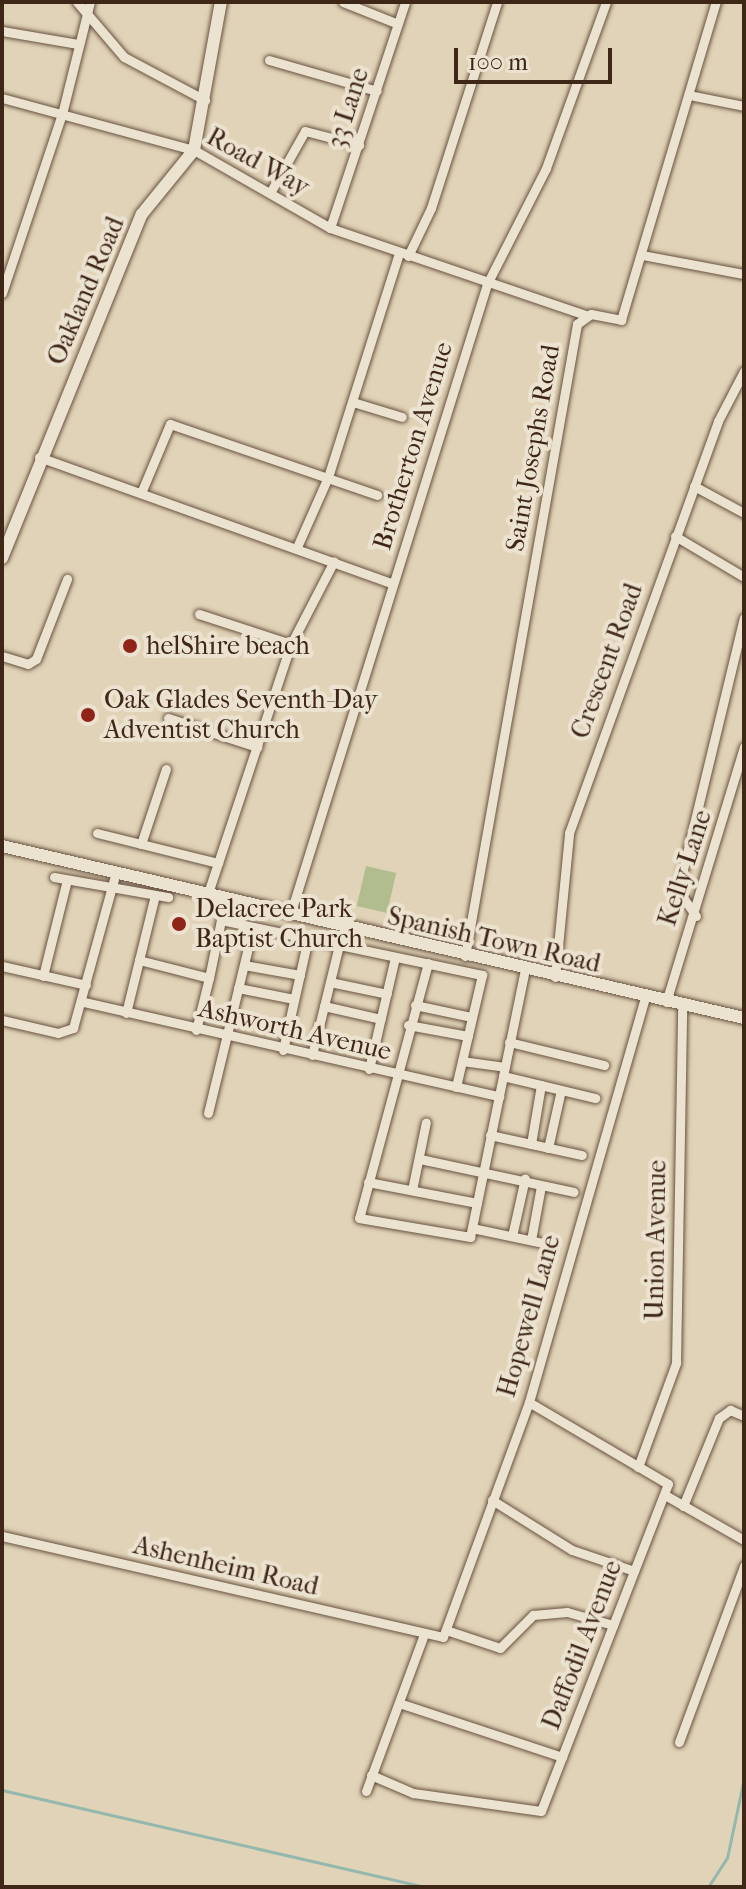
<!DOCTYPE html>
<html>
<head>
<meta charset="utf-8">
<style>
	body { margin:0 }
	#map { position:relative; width:746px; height:1889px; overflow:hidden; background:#e1d3b7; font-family:"IM FELL French Canon",serif }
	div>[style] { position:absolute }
	.green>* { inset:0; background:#b1bc8f; transform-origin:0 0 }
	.stream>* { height:3px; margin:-1.5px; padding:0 1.5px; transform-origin:1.5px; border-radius:1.5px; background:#94b8ae }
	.roads { filter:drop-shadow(0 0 2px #685240) drop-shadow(0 0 2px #685240) }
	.street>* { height:9px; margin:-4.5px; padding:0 4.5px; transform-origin:4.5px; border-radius:4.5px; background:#ece2d0 }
	.secondary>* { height:12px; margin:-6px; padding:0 6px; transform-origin:6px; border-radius:6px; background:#ece2d0 }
	.dots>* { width:22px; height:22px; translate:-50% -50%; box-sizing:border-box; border:4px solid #ece2d0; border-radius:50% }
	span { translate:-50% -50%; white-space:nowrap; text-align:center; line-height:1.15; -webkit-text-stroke:8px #ece2d0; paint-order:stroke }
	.street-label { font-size:26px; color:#3f2718 }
	.poi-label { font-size:26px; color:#3f2718 }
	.left { translate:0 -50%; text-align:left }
	.frame { position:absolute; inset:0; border:4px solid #3f2718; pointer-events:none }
	.scale { position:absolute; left:454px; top:48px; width:158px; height:36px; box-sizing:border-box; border:4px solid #3f2718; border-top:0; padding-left:10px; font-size:24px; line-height:28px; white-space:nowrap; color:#3f2718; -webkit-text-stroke:6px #ece2d0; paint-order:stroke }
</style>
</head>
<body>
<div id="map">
	<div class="green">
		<div style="left:366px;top:866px;width:31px;height:41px;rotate:13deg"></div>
	</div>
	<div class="stream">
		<div style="left:2px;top:1790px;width:435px;rotate:12.9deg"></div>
		<div style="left:708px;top:1887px;width:35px;rotate:-57deg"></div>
		<div style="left:727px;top:1858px;width:82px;rotate:-78deg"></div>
	</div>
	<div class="roads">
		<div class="street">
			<div style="left:77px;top:2px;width:72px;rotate:49.5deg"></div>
			<div style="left:124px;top:57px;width:92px;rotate:28deg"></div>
			<div style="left:343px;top:2px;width:59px;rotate:21.8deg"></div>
			<div style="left:2px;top:31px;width:77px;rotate:9.7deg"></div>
			<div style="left:269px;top:60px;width:112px;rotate:16deg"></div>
			<div style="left:694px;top:96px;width:51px;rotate:11.3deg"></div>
			<div style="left:2px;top:98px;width:199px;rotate:15.2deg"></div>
			<div style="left:194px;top:150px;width:157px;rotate:29.8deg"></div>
			<div style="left:330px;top:228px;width:270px;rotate:18.8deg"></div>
			<div style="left:270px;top:193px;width:71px;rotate:-60.6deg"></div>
			<div style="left:305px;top:131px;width:56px;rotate:14.5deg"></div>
			<div style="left:330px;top:228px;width:238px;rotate:-71.6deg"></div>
			<div style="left:642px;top:255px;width:104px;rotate:10.6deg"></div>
			<div style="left:408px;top:256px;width:53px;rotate:-64.4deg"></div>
			<div style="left:431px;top:208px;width:216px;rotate:-72.2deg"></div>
			<div style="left:2px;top:293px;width:189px;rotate:-71.5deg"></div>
			<div style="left:62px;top:114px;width:115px;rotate:-76deg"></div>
			<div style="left:353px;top:402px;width:51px;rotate:17deg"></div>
			<div style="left:39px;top:457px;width:376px;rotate:19.7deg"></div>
			<div style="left:694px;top:486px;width:57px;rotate:28.4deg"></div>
			<div style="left:141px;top:493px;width:75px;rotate:-67.2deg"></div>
			<div style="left:170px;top:424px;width:219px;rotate:18.9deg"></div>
			<div style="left:675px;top:536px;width:80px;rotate:30.7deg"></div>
			<div style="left:297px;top:547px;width:77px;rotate:-66.1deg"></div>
			<div style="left:328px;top:477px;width:235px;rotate:-72.4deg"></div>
			<div style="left:199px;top:614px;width:97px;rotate:18.1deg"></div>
			<div style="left:2px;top:656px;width:27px;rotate:17deg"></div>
			<div style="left:28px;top:664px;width:9px;rotate:-32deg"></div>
			<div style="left:36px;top:659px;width:86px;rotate:-68.8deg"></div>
			<div style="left:168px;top:718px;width:94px;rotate:18deg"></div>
			<div style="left:97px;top:833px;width:125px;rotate:13.9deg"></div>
			<div style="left:141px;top:844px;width:79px;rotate:-71.6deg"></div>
			<div style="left:54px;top:877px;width:116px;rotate:10deg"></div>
			<div style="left:208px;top:893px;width:262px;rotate:-71.6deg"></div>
			<div style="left:291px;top:644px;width:93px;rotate:-62.6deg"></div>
			<div style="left:155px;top:895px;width:67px;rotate:103.8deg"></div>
			<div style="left:139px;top:960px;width:72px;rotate:14.4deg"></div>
			<div style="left:209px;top:978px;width:59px;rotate:-78.3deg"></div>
			<div style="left:221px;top:920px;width:267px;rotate:11.9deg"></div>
			<div style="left:482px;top:975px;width:115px;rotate:103.1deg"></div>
			<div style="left:290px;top:915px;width:661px;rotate:-72.66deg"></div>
			<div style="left:487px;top:284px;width:130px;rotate:-63deg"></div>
			<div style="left:546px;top:168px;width:177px;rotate:-70.1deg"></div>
			<div style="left:696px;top:916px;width:32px;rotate:-125deg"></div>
			<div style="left:678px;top:890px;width:280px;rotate:-76.4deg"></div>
			<div style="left:465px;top:956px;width:642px;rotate:-79.95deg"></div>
			<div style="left:577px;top:324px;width:17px;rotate:-36deg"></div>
			<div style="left:591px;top:314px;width:31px;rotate:11deg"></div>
			<div style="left:621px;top:320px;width:332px;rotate:-73.4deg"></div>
			<div style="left:428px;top:963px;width:264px;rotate:105.1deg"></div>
			<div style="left:359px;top:1218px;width:113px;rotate:9.7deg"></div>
			<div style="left:470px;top:1237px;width:274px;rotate:-78.4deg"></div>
			<div style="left:244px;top:965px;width:57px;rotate:10.1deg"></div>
			<div style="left:2px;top:966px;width:86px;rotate:12.7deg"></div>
			<div style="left:43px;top:976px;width:99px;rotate:-76deg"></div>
			<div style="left:555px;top:977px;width:145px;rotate:-84.4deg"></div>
			<div style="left:569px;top:833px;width:438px;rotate:-70.1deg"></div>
			<div style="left:718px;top:421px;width:56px;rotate:-62.5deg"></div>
			<div style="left:330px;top:982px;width:58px;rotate:11.9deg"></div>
			<div style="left:238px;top:988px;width:57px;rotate:11.1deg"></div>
			<div style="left:84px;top:1002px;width:426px;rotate:12.8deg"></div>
			<div style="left:666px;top:1002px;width:267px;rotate:-73deg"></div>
			<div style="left:415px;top:1005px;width:57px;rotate:12.1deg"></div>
			<div style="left:324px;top:1006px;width:58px;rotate:12.8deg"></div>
			<div style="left:126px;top:1013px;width:55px;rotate:-76.2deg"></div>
			<div style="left:2px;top:1020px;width:57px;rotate:13.1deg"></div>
			<div style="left:58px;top:1033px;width:16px;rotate:-18deg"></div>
			<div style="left:73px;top:1028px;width:162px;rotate:-74.6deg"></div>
			<div style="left:408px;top:1025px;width:61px;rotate:10.4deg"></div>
			<div style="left:196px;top:1030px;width:54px;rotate:-76deg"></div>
			<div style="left:509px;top:1042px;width:98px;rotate:13.6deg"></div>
			<div style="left:283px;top:1050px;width:115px;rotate:-77.4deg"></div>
			<div style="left:312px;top:1055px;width:113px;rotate:-76.2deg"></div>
			<div style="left:462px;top:1061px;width:43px;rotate:7.9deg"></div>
			<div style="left:369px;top:1069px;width:115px;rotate:-76.9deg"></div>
			<div style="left:503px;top:1076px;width:95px;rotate:13.4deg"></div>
			<div style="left:208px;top:1113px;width:191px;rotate:-76.4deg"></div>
			<div style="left:490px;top:1135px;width:94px;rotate:12.3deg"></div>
			<div style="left:531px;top:1144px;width:60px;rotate:-80.4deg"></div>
			<div style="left:548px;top:1148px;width:59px;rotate:-77.4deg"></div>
			<div style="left:420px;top:1159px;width:157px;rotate:12.1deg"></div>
			<div style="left:368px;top:1182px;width:111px;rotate:10.9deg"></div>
			<div style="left:412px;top:1190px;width:69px;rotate:-78.4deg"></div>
			<div style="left:472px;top:1228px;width:73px;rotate:11.9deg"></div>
			<div style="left:512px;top:1236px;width:59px;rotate:-77.4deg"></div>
			<div style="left:531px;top:1240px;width:55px;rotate:-79.5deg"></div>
			<div style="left:638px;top:1467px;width:111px;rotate:-69.9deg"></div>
			<div style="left:676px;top:1363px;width:357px;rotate:-89deg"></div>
			<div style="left:665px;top:1495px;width:91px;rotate:29.7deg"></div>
			<div style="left:492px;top:1500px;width:94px;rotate:32deg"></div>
			<div style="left:572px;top:1550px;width:65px;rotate:18.7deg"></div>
			<div style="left:683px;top:1506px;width:95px;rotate:-67.8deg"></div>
			<div style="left:719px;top:1418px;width:14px;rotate:-36deg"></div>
			<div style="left:730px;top:1410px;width:15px;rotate:23deg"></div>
			<div style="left:2px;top:1536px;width:452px;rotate:12.9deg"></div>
			<div style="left:443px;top:1637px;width:250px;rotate:-69.9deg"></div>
			<div style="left:529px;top:1402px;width:421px;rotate:-74deg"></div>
			<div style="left:446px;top:1630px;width:57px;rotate:18.4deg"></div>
			<div style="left:500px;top:1648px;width:47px;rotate:-45deg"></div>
			<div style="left:533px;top:1615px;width:34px;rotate:-5deg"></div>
			<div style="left:567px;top:1612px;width:48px;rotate:15.8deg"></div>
			<div style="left:399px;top:1703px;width:172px;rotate:18.3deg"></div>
			<div style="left:679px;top:1742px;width:188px;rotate:-69.7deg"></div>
			<div style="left:371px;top:1775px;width:46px;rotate:23.2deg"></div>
			<div style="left:413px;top:1793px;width:129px;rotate:8deg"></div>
			<div style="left:541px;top:1811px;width:351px;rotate:-68.8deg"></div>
			<div style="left:668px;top:1484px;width:161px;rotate:-149.5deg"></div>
			<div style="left:366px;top:1791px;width:164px;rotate:-69.7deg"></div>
		</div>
		<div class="secondary">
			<div style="left:2px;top:558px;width:371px;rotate:-67.9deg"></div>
			<div style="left:142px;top:214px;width:82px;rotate:-50.9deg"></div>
			<div style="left:194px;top:150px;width:150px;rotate:-79.7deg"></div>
			<div style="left:2px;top:846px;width:762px;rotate:13.05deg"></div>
		</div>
	</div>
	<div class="dots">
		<div style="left:130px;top:646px;background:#8f2418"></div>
		<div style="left:88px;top:715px;background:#8f2418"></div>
		<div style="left:179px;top:924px;background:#8f2418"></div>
	</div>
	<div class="street-label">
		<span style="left:348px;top:108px;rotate:-72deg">33 Lane</span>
		<span style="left:258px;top:162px;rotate:29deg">Road Way</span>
		<span style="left:86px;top:291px;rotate:-67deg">Oakland Road</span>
		<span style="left:413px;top:446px;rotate:-73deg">Brotherton Avenue</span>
		<span style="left:533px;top:448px;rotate:-80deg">Saint Josephs Road</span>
		<span style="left:607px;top:661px;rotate:-70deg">Crescent Road</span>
		<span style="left:685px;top:868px;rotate:-72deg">Kelly Lane</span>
		<span style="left:494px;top:940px;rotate:13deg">Spanish Town Road</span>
		<span style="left:295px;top:1030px;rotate:13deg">Ashworth Avenue</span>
		<span style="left:656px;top:1240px;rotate:-89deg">Union Avenue</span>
		<span style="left:529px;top:1316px;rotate:-74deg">Hopewell Lane</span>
		<span style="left:226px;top:1566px;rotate:13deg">Ashenheim Road</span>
		<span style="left:582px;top:1645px;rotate:-69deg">Daffodil Avenue</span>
	</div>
	<div class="poi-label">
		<span class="left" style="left:146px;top:646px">helShire beach</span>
		<span class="left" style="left:104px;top:715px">Oak Glades Seventh-Day<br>Adventist Church</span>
		<span class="left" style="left:195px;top:924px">Delacree Park<br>Baptist Church</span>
	</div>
	<div class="frame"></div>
	<div class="scale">100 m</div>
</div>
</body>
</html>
